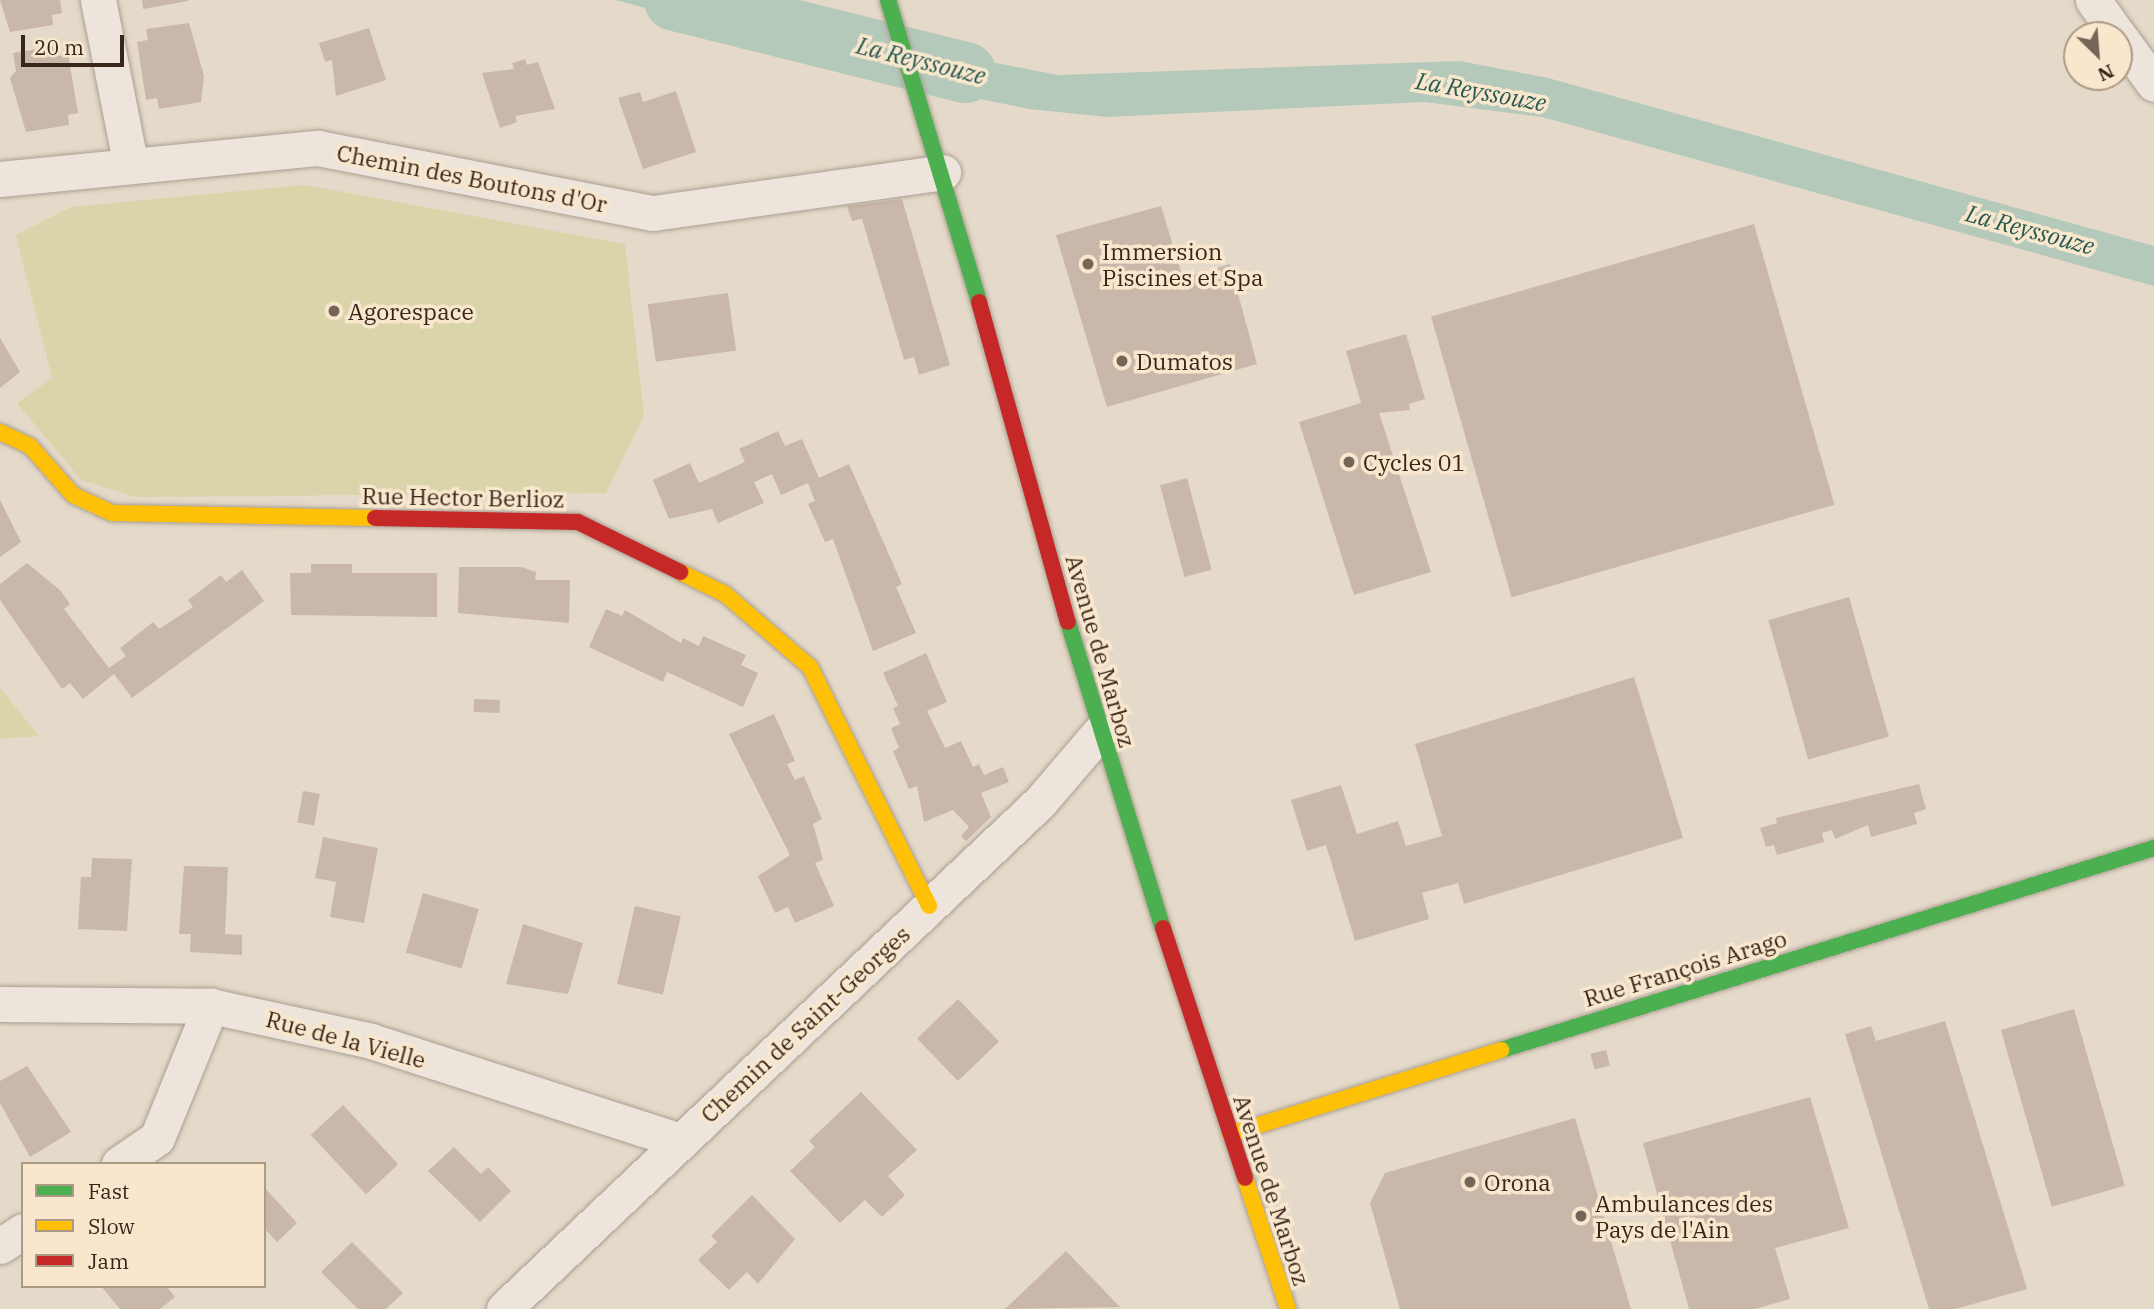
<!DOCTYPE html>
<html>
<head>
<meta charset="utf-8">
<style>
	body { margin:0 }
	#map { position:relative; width:2154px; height:1309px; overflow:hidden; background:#e5dac9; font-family:"IBM Plex Serif",serif }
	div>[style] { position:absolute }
	.green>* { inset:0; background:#d9d4aa }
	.water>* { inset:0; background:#b5c9bb }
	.river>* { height:61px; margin:-30.5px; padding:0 30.5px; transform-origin:30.5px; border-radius:30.5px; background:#b5c9bb }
	.building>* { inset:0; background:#c9b7a9; transform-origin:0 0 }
	.roads { filter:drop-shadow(0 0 2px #aa9f93) drop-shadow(0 0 2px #aa9f93) }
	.street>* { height:35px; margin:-17.5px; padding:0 17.5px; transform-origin:17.5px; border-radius:17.5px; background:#ede5db }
	.fast>* { height:16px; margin:-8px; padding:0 8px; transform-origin:8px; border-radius:8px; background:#4caf50 }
	.slow>* { height:16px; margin:-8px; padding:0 8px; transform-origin:8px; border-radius:8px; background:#ffc107 }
	.jam>* { height:16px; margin:-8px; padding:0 8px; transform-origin:8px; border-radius:8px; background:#c62828 }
	.dots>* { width:19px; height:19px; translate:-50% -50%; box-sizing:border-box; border:4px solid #f8e7cd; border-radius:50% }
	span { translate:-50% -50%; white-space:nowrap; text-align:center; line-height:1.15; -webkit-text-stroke:7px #f8e7cd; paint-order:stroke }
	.street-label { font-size:23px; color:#39261a }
	.poi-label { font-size:23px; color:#39261a }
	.left { translate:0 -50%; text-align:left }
	.water-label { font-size:24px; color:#285a51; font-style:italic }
	.legend { position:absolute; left:21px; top:1162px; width:245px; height:126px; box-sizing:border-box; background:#f8e7cd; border:2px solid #ac9a85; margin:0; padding:9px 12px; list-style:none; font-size:21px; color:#39261a }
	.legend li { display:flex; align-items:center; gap:14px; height:35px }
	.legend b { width:35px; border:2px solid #ac9a85 }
	.north { position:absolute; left:2063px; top:21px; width:70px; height:70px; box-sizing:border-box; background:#f8e7cd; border:2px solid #ac9a85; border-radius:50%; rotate:155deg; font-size:19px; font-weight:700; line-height:28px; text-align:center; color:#39261a }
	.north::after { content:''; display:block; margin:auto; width:24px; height:32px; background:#756557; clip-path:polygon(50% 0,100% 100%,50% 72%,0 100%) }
	.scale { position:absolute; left:21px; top:35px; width:103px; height:32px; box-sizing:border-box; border:4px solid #39261a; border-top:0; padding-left:9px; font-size:21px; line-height:24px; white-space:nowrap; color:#39261a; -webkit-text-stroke:5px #f8e7cd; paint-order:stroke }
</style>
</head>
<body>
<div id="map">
	<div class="green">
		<div style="clip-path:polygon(305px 185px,625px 244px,644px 416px,606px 493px,136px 497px,81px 480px,17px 403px,52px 378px,16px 235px,71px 207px)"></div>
		<div style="clip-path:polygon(0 688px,39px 736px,0 739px)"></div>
	</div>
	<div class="water">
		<div style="clip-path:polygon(615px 0,731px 0,857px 35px,869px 67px)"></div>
		<div style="clip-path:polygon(914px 47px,1058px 75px,1460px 61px,1548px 78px,2154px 246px,2154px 286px,1542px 117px,1425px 102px,1107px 117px,1029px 109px,931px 89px)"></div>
	</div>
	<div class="river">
		<div style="left:674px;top:0;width:300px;rotate:13.9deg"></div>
	</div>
	<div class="building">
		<div style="clip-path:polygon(0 0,60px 0,62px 13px,52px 15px,53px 25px,10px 32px)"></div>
		<div style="clip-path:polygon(142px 0,188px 0,188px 1px,143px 9px)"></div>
		<div style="clip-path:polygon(189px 23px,204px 76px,201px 102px,159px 109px,157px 98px,146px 100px,137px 42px,148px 40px,146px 29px)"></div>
		<div style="clip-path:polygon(369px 28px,386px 80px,336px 96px,332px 60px,325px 62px,319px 43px)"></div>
		<div style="clip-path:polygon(57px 46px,58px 56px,68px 54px,78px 113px,68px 115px,69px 125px,26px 132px,10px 78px,16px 71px,13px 53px)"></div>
		<div style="clip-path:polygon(525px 59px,527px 65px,538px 62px,555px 109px,515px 116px,517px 122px,500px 128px,482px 73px,514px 69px,512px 63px)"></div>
		<div style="clip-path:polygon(676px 91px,696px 152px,643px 169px,618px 98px,640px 92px,643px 102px)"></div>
		<div style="clip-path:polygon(902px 199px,950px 365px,919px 375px,914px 357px,904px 360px,862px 219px,852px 221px,847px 206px)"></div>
		<div style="clip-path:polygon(1161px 206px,1183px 278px,1230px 264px,1257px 364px,1107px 407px,1056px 235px)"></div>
		<div style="left:1754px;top:224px;width:292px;height:336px;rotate:74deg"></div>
		<div style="left:728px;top:293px;width:58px;height:81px;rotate:82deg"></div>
		<div style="clip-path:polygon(1406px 334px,1425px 399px,1409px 404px,1410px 410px,1379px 413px,1431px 572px,1354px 595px,1299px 422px,1361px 403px,1346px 351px)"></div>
		<div style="clip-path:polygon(0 338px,20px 372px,0 388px)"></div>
		<div style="clip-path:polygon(778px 431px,785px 446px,802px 439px,819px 478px,849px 464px,902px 584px,896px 587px,916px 633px,873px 651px,833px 539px,825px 542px,808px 504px,815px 501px,808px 483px,781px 495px,772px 474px,754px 482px,764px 503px,718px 523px,712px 509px,669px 519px,653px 480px,690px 463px,699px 483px,745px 462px,739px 449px)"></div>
		<div style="left:1187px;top:478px;width:95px;height:28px;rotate:75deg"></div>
		<div style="clip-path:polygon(0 500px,21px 542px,0 557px)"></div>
		<div style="clip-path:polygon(27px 563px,60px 590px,70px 604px,64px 609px,109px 668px,126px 656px,120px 648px,153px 622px,159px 629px,193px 607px,188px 600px,221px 575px,226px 582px,242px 570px,264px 601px,132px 698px,114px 674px,83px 699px,70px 683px,62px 689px,0 600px,0 584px)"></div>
		<div style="clip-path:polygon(311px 564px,352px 564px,352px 573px,437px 573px,437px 617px,291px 615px,290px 573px,311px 573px)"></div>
		<div style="clip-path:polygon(459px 567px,521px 567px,536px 572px,535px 580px,570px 580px,569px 623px,458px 613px)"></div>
		<div style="left:1849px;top:597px;width:145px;height:84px;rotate:74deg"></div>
		<div style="clip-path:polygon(606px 609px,622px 616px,625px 610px,681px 643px,683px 638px,699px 646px,703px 636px,746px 655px,741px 665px,758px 673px,743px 707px,667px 672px,663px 682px,589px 647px)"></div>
		<div style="clip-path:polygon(926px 653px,947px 702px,927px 711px,945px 748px,961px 741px,973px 767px,979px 764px,984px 775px,1003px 767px,1009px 782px,981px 793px,991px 817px,966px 841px,961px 836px,969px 827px,953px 810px,924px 822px,917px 786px,909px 789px,893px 751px,899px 748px,891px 728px,900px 724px,893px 708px,898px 706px,883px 673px)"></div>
		<div style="clip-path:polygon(1634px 677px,1683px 838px,1464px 904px,1458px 883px,1422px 893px,1429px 919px,1355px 941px,1326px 845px,1307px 851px,1291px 800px,1341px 785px,1357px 834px,1398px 821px,1406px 846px,1442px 836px,1415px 744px)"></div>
		<div style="left:474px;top:699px;width:26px;height:13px;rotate:2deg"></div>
		<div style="clip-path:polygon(774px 714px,795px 761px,787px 764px,795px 780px,804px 776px,822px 819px,813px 824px,823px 860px,815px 863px,834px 906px,795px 923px,788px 907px,775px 913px,758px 876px,790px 855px,729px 734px)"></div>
		<div style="clip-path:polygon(1919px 784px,1926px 809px,1914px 813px,1917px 824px,1871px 837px,1868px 825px,1835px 839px,1832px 830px,1822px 833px,1824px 842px,1777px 855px,1774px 845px,1766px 847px,1760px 828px,1777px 823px,1776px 818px)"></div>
		<div style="left:303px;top:791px;width:17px;height:32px;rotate:10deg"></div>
		<div style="clip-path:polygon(323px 837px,378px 848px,364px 923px,330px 917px,336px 882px,315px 878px)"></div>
		<div style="clip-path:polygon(92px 858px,132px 859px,127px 931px,78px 929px,81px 877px,91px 877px)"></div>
		<div style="clip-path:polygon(184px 866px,228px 867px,225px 934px,242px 935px,242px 955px,190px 952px,191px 934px,179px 934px)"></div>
		<div style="left:423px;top:893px;width:58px;height:62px;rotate:16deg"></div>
		<div style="left:635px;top:906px;width:47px;height:80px;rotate:13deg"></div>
		<div style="clip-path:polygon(523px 924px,583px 943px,568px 994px,506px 984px)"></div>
		<div style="left:958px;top:999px;width:59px;height:57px;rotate:46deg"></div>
		<div style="left:2074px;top:1009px;width:184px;height:76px;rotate:74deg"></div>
		<div style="clip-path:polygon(1945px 1021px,2027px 1289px,1955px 1309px,1929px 1309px,1845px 1034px,1871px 1026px,1876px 1041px)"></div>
		<div style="left:1606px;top:1050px;width:16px;height:16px;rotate:76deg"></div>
		<div style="clip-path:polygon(27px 1066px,71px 1132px,30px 1157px,0 1103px,0 1081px)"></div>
		<div style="clip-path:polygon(861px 1092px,917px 1150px,888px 1176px,905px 1195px,882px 1217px,865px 1200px,840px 1223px,790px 1171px,815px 1147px,809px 1141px)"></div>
		<div style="clip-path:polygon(1810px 1097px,1849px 1228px,1775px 1248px,1790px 1299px,1755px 1309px,1689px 1309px,1643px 1143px)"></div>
		<div style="left:343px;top:1105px;width:81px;height:44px;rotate:47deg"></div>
		<div style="clip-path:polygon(1575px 1118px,1631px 1309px,1400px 1309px,1370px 1203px,1385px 1173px)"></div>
		<div style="clip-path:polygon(454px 1147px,481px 1174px,488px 1167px,511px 1191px,480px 1222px,428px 1171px)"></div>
		<div style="clip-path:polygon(264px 1187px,297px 1223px,277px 1242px,264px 1228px)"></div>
		<div style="clip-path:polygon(752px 1195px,795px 1239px,758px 1284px,747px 1272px,729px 1290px,698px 1260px,717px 1242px,711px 1236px)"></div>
		<div style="clip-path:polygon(352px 1242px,403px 1293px,386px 1309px,358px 1309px,321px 1272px)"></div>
		<div style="clip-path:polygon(1066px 1251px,1120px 1307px,1005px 1309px)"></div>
		<div style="clip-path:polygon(101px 1286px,166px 1286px,175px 1297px,160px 1309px,120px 1309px)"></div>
	</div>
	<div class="roads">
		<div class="street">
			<div style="left:98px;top:0;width:169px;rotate:78.8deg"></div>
			<div style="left:2093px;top:0;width:43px;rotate:54.5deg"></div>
			<div style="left:2119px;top:36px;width:59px;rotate:53.9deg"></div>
			<div style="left:0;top:179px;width:320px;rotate:-5.6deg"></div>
			<div style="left:318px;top:148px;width:341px;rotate:11deg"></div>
			<div style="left:653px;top:213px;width:293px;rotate:-8deg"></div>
			<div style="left:0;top:1004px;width:211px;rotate:0.5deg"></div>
			<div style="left:211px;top:1006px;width:164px;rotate:12.3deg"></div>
			<div style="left:371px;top:1041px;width:326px;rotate:17.9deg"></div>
			<div style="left:119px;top:1164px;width:46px;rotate:-34.4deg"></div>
			<div style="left:157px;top:1138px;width:143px;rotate:-67.8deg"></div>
			<div style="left:0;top:1246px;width:27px;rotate:-33deg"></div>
			<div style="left:504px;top:1309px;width:738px;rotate:-43.41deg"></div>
			<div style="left:1040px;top:802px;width:91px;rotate:-49.5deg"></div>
		</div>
		<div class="fast">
			<div style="left:888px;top:0;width:315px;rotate:73.2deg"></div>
			<div style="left:1068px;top:622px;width:320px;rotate:72.8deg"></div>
			<div style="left:1501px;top:1050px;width:684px;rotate:-17.19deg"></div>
		</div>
		<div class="slow">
			<div style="left:0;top:432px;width:33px;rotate:25deg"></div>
			<div style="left:30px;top:446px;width:65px;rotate:48.7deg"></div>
			<div style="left:73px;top:495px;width:43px;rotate:24.8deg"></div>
			<div style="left:112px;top:513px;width:263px;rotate:1.1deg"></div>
			<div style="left:680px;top:572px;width:50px;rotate:26.1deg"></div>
			<div style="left:725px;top:594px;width:112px;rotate:40.7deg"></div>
			<div style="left:810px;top:667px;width:267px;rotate:63.5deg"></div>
			<div style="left:1230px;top:1134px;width:284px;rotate:-17.2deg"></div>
			<div style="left:1245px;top:1178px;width:138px;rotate:71.8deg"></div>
		</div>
		<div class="jam">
			<div style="left:979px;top:302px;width:332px;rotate:74.5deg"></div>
			<div style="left:375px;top:518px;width:203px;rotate:1.1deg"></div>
			<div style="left:578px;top:522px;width:114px;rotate:26.1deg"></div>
			<div style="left:1163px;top:928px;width:263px;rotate:71.8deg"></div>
		</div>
	</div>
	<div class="dots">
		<div style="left:1088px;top:264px;background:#756557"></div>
		<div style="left:334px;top:311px;background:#756557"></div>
		<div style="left:1122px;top:361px;background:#756557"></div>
		<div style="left:1349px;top:462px;background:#756557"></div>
		<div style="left:1470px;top:1182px;background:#756557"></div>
		<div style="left:1581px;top:1216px;background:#756557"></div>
	</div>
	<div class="street-label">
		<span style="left:472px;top:178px;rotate:11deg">Chemin des Boutons d'Or</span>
		<span style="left:463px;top:497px;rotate:1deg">Rue Hector Berlioz</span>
		<span style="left:1101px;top:651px;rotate:74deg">Avenue de Marboz</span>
		<span style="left:1685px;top:968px;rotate:-17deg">Rue François Arago</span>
		<span style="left:805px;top:1024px;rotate:-43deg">Chemin de Saint-Georges</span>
		<span style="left:346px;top:1039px;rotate:15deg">Rue de la Vielle</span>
		<span style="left:1272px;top:1190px;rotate:72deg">Avenue de Marboz</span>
	</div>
	<div class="poi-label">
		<span class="left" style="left:1102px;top:264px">Immersion<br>Piscines et Spa</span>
		<span class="left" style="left:348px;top:311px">Agorespace</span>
		<span class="left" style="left:1136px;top:361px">Dumatos</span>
		<span class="left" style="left:1363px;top:462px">Cycles 01</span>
		<span class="left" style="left:1484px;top:1182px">Orona</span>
		<span class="left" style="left:1595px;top:1216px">Ambulances des<br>Pays de l'Ain</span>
	</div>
	<div class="water-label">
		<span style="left:921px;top:61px;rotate:14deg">La Reyssouze</span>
		<span style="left:1481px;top:92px;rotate:10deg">La Reyssouze</span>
		<span style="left:2030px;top:230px;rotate:15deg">La Reyssouze</span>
	</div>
	<ul class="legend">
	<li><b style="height:9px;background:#4caf50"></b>Fast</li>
	<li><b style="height:9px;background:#ffc107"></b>Slow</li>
	<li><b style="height:9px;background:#c62828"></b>Jam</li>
	</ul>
	<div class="north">N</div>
	<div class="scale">20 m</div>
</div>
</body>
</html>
